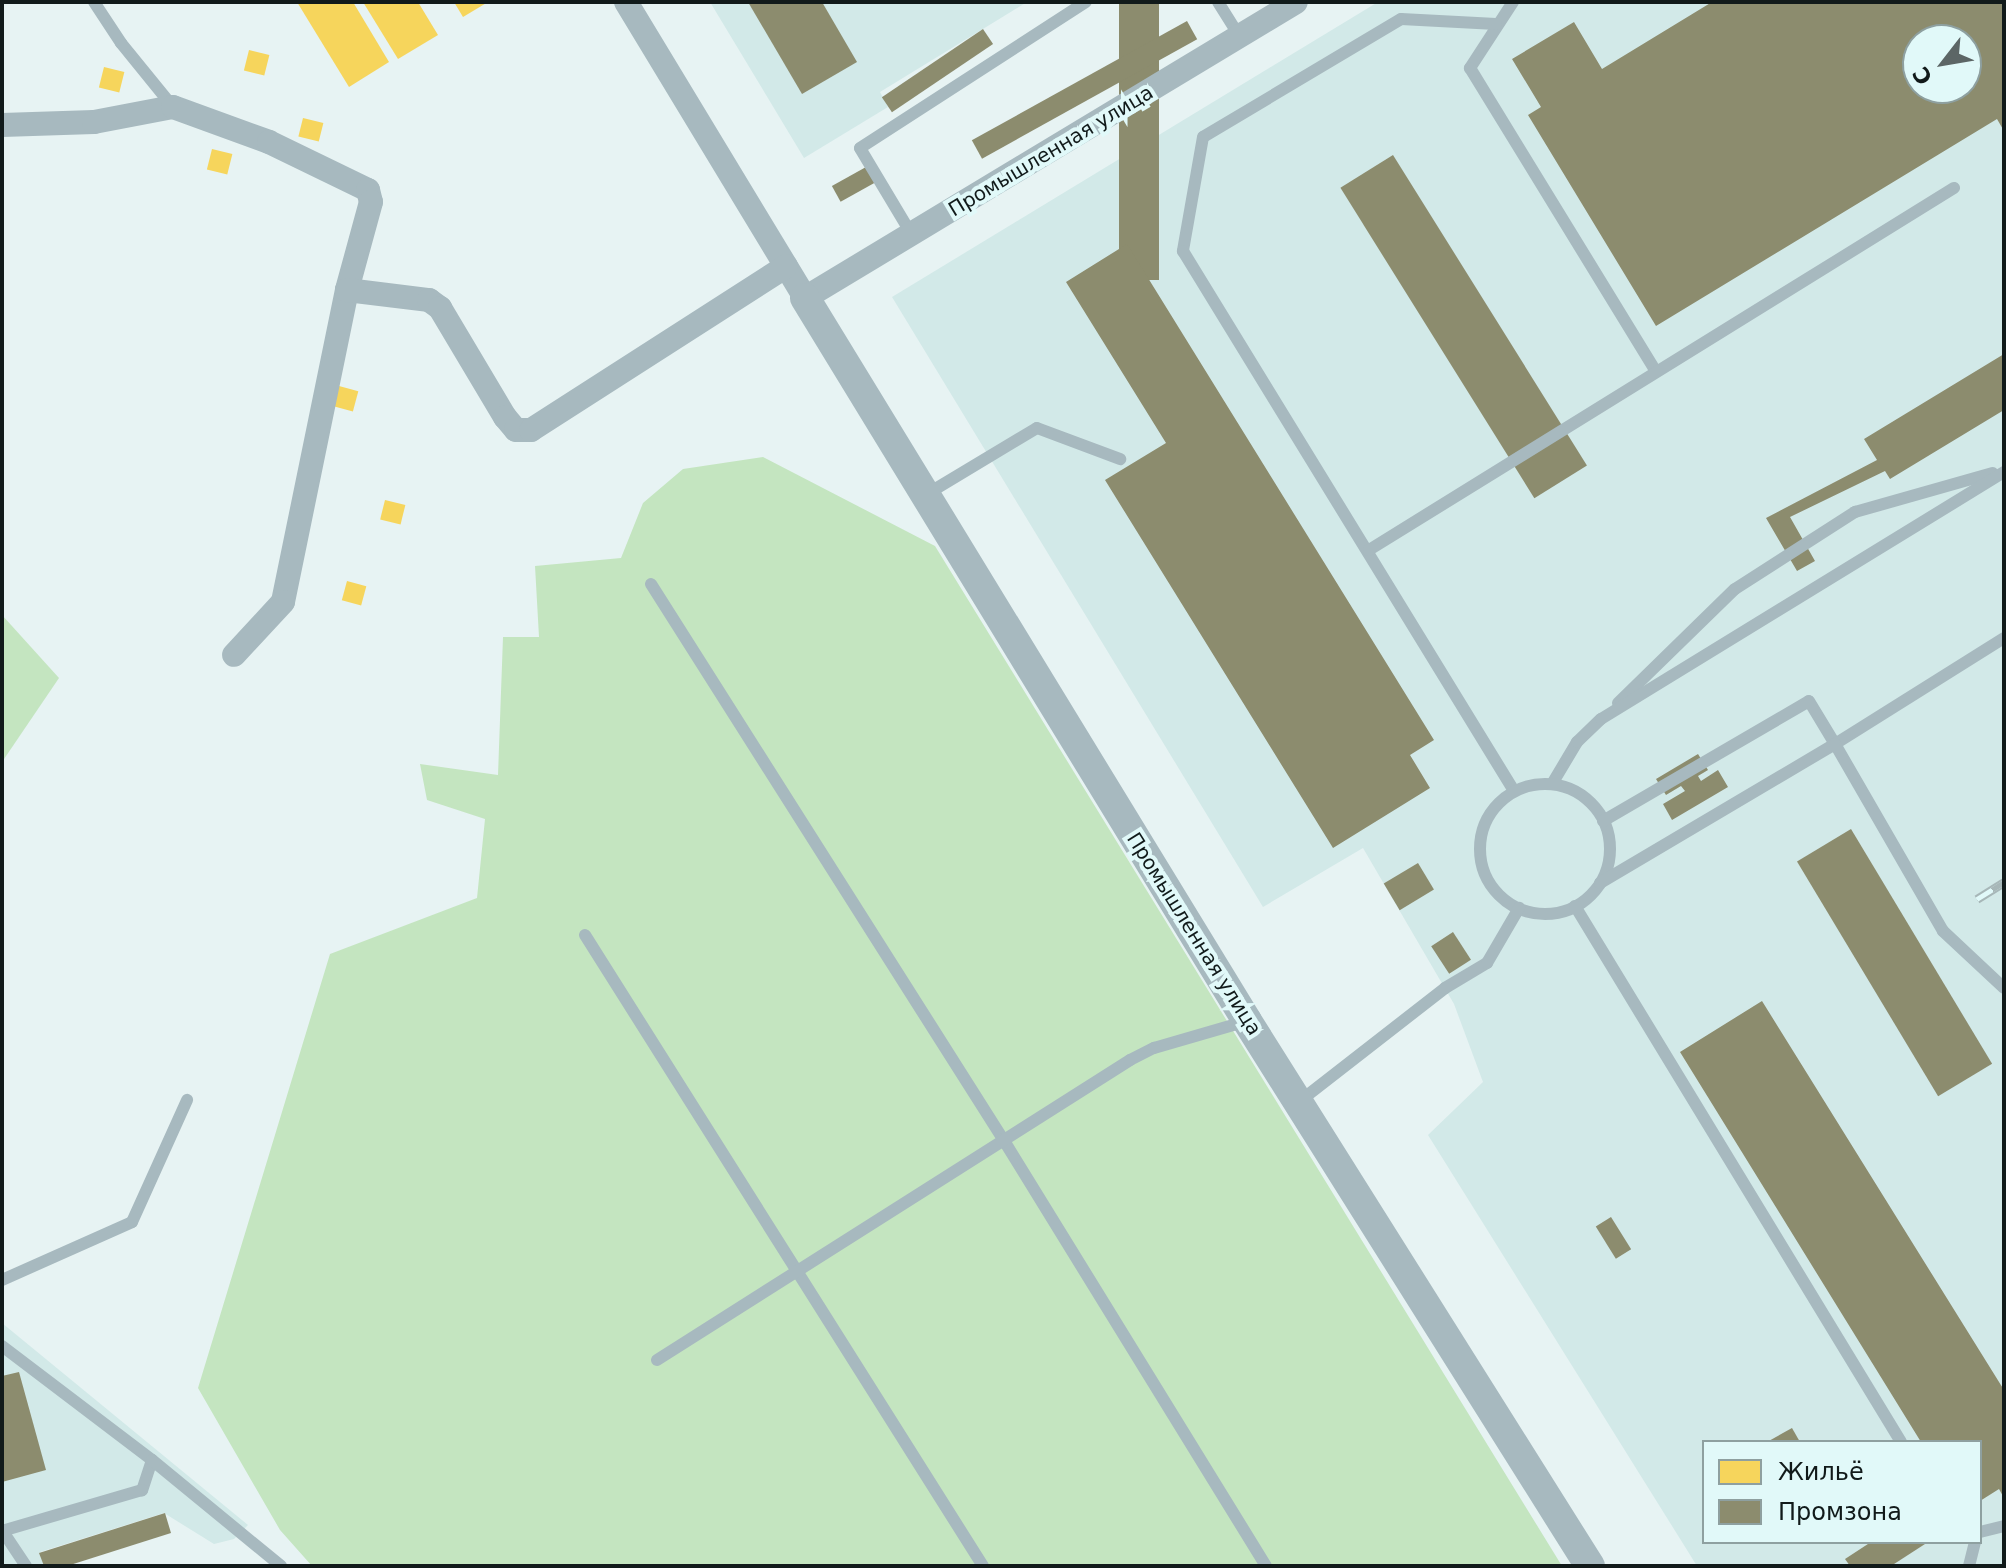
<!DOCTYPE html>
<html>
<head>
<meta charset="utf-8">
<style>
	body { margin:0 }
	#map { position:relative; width:2006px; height:1568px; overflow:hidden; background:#e7f3f3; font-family:"DejaVu Sans",sans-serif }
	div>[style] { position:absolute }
	.built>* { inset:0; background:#d2e9e8 }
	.green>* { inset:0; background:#c4e5c0 }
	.homes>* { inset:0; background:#f6d55c; transform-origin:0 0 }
	.industry>* { inset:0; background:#8c8c6e; transform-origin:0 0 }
	.service>* { height:12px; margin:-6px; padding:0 6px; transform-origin:6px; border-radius:6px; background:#a7b9bf }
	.service>.ring { margin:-6px; padding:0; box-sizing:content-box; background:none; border:12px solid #a7b9bf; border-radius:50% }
	.minor>* { height:24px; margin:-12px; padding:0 12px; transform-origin:12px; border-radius:12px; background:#a7b9bf }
	.tertiary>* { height:30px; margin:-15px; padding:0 15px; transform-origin:15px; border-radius:15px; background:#a7b9bf }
	.rail>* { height:9px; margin-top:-4.5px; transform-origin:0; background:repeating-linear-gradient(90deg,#e1f9f9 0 18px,#a7b7b8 0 36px); box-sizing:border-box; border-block:2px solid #a7b7b8 }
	span { translate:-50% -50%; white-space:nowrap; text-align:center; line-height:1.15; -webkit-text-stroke:8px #e1f9f9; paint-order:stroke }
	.street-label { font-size:20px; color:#111a1a }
	.frame { position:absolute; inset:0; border:4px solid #111a1a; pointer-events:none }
	.legend { position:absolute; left:1702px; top:1440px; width:280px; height:104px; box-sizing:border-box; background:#e1f9f9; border:2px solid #8ea0a0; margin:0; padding:10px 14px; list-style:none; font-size:24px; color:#111a1a }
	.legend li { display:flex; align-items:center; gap:16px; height:40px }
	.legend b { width:40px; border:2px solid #8ea0a0 }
	.north { position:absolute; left:1902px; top:24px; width:80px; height:80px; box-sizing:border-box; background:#e1f9f9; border:2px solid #8ea0a0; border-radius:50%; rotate:239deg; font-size:22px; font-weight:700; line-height:32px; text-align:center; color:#111a1a }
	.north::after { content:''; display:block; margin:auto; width:28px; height:36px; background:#5c6666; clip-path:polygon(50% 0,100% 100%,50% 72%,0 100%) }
</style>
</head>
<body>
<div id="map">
	<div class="built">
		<div style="clip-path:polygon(710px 2px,1027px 2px,880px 92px,888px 107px,804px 158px)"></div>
		<div style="clip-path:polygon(evenodd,1378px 2px,2004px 2px,2004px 1566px,1697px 1566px,1428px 1135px,1483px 1082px,1454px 1004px,1363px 848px,1263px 907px,892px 297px,1378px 2px,1918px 40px,1966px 40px,1966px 88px,1918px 88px,1918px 40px,1378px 2px,1704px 1442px,1980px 1442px,1980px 1542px,1704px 1542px,1704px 1442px)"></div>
		<div style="clip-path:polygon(2px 1323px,248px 1525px,234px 1539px,214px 1544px,164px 1513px,40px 1552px,44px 1566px,2px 1566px)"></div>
	</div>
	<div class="green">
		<div style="clip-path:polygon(763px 457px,935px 546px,1562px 1566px,312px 1566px,280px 1530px,198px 1388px,330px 954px,477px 898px,485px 819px,427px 800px,420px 764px,498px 775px,503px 637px,539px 637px,535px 566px,621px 558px,643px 503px,683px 469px)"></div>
		<div style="clip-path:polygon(2px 615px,59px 678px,2px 762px)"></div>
	</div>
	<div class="homes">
		<div style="clip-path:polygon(297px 2px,353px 2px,389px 62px,349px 87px)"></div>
		<div style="clip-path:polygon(363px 2px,418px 2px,438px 35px,398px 59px)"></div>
		<div style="clip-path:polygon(454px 2px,488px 2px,463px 17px)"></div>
		<div style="left:249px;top:50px;width:21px;height:21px;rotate:14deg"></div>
		<div style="left:104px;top:67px;width:21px;height:21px;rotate:14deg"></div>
		<div style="left:303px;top:118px;width:21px;height:19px;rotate:14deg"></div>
		<div style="left:212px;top:149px;width:21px;height:21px;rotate:14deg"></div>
		<div style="left:339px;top:386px;width:20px;height:21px;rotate:15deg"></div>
		<div style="left:385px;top:500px;width:21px;height:20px;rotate:14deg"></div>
		<div style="left:347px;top:581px;width:20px;height:20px;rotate:15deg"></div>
	</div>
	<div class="industry">
		<div style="clip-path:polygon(748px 2px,822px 2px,857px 62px,802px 94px)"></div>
		<div style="left:1119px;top:2px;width:40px;height:278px"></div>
		<div style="clip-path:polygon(evenodd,1712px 2px,2004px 2px,2004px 131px,1997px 119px,1656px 326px,1528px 115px,1541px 107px,1512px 59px,1574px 22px,1602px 69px,1712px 2px,1918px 40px,1966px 40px,1966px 88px,1918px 88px,1918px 40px)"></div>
		<div style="left:1187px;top:21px;width:21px;height:246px;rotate:61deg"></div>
		<div style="left:983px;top:29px;width:18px;height:122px;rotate:56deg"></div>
		<div style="left:1393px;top:155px;width:366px;height:62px;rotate:58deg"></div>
		<div style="left:866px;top:167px;width:18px;height:39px;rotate:61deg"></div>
		<div style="clip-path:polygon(1127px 244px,1434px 740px,1410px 755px,1430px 788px,1333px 848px,1105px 480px,1166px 443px,1066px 282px)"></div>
		<div style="clip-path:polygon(2004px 354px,2004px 410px,1890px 479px,1885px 471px,1790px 517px,1815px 561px,1797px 571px,1766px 518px,1877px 460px,1864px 439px)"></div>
		<div style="clip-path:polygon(1698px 754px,1708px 770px,1698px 776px,1701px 781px,1718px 770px,1728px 787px,1672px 820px,1663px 804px,1685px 791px,1681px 786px,1666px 795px,1656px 779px)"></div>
		<div style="left:1851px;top:829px;width:274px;height:63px;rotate:59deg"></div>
		<div style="left:1418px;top:863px;width:31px;height:40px;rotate:59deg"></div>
		<div style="left:1453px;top:932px;width:33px;height:26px;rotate:57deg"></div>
		<div style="clip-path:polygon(1762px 1001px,2004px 1390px,2004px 1498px,1999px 1489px,1980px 1501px,1980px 1442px,1921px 1442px,1680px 1052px)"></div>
		<div style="left:1611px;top:1217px;width:38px;height:18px;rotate:58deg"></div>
		<div style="clip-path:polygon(19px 1372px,46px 1470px,2px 1482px,2px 1376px)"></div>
		<div style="clip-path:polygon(1792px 1428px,1800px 1442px,1767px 1442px)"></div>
		<div style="clip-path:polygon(165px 1513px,171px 1533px,67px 1566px,44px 1566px,39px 1553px)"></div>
		<div style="clip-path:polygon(1871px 1542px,1923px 1542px,1925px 1544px,1891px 1566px,1850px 1566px,1845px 1559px)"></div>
	</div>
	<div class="service">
		<div style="left:94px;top:2px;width:49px;rotate:56.6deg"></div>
		<div style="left:121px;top:43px;width:82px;rotate:50.9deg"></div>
		<div style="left:1218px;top:2px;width:40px;rotate:58deg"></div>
		<div style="left:1513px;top:2px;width:79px;rotate:123.1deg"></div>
		<div style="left:1470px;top:68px;width:356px;rotate:58.5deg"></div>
		<div style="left:1496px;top:24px;width:95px;rotate:-177deg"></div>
		<div style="left:1401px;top:19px;width:230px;rotate:149.2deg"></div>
		<div style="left:1203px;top:137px;width:116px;rotate:100deg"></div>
		<div style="left:1183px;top:251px;width:633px;rotate:58.49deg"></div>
		<div style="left:912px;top:235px;width:101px;rotate:-120.9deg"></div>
		<div style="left:860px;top:148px;width:269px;rotate:-32.9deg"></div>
		<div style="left:927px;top:494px;width:128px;rotate:-31deg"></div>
		<div style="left:1037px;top:428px;width:89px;rotate:20.5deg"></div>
		<div style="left:1369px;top:550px;width:688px;rotate:-31.75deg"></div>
		<div style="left:651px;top:584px;width:657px;rotate:57.62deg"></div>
		<div style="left:1003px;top:1139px;width:501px;rotate:58.37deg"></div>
		<div style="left:1618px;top:703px;width:163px;rotate:-44.3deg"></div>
		<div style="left:1735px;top:589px;width:143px;rotate:-32.7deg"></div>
		<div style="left:1855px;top:512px;width:143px;rotate:-15.8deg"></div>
		<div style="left:1552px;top:784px;width:49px;rotate:-59.2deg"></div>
		<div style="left:1577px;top:742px;width:33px;rotate:-44deg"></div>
		<div style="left:1601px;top:719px;width:473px;rotate:-31.5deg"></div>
		<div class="ring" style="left:1480px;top:784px;width:118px;height:118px"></div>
		<div style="left:1603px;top:821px;width:238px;rotate:-30.2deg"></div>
		<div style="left:1809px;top:701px;width:50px;rotate:58.8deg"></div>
		<div style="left:1835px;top:744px;width:199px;rotate:-32.1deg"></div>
		<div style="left:1600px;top:883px;width:273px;rotate:-30.6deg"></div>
		<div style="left:1835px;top:744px;width:216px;rotate:60deg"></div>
		<div style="left:1943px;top:931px;width:83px;rotate:43.1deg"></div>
		<div style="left:1575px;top:906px;width:627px;rotate:58.69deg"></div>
		<div style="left:585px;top:935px;width:746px;rotate:57.76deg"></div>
		<div style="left:1300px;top:1101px;width:184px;rotate:-37.9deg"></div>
		<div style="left:1445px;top:988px;width:49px;rotate:-30.8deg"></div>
		<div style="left:1487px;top:963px;width:64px;rotate:-59.8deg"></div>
		<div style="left:2px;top:1280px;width:142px;rotate:-24deg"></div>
		<div style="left:132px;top:1222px;width:134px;rotate:-65.7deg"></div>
		<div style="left:2px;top:1346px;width:188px;rotate:37.2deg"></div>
		<div style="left:152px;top:1460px;width:32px;rotate:108deg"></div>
		<div style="left:142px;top:1490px;width:146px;rotate:163.7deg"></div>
		<div style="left:657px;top:1360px;width:560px;rotate:-32.38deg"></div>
		<div style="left:1130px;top:1060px;width:27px;rotate:-27deg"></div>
		<div style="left:1154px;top:1048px;width:97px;rotate:-16.2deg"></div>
		<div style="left:152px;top:1460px;width:167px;rotate:39.4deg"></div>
		<div style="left:2px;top:1530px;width:43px;rotate:56.3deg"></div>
		<div style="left:1980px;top:1532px;width:25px;rotate:-14deg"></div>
		<div style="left:1969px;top:1566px;width:25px;rotate:-76deg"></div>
	</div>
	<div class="minor">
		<div style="left:626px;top:2px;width:346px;rotate:58.8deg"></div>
		<div style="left:805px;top:298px;width:573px;rotate:-31.08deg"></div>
		<div style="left:2px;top:125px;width:92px;rotate:-1.9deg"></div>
		<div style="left:94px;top:122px;width:80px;rotate:-10.8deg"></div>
		<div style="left:173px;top:107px;width:102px;rotate:20deg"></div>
		<div style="left:269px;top:142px;width:110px;rotate:25.9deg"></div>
		<div style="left:368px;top:190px;width:12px;rotate:76deg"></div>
		<div style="left:371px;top:202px;width:91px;rotate:105.3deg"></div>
		<div style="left:347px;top:290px;width:318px;rotate:101.6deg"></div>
		<div style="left:283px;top:602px;width:72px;rotate:132.8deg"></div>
		<div style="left:347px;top:290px;width:83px;rotate:7deg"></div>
		<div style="left:429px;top:300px;width:14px;rotate:36deg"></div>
		<div style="left:440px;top:308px;width:127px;rotate:59.2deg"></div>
		<div style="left:505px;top:417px;width:17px;rotate:50deg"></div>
		<div style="left:516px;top:430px;width:15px"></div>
		<div style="left:531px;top:430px;width:303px;rotate:-32.7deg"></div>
	</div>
	<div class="tertiary">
		<div style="left:805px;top:298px;width:847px;rotate:58.56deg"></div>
		<div style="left:1247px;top:1021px;width:644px;rotate:57.82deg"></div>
	</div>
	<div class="rail">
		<div style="left:1977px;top:899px;width:32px;rotate:-32deg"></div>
	</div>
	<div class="street-label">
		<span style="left:1051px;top:151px;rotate:-31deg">Промышленная улица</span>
		<span style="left:1194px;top:934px;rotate:58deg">Промышленная улица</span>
	</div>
	<div class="frame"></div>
	<ul class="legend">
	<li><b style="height:22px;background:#f6d55c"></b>Жильё</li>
	<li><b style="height:22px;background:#8c8c6e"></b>Промзона</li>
	</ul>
	<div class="north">С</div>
</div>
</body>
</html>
